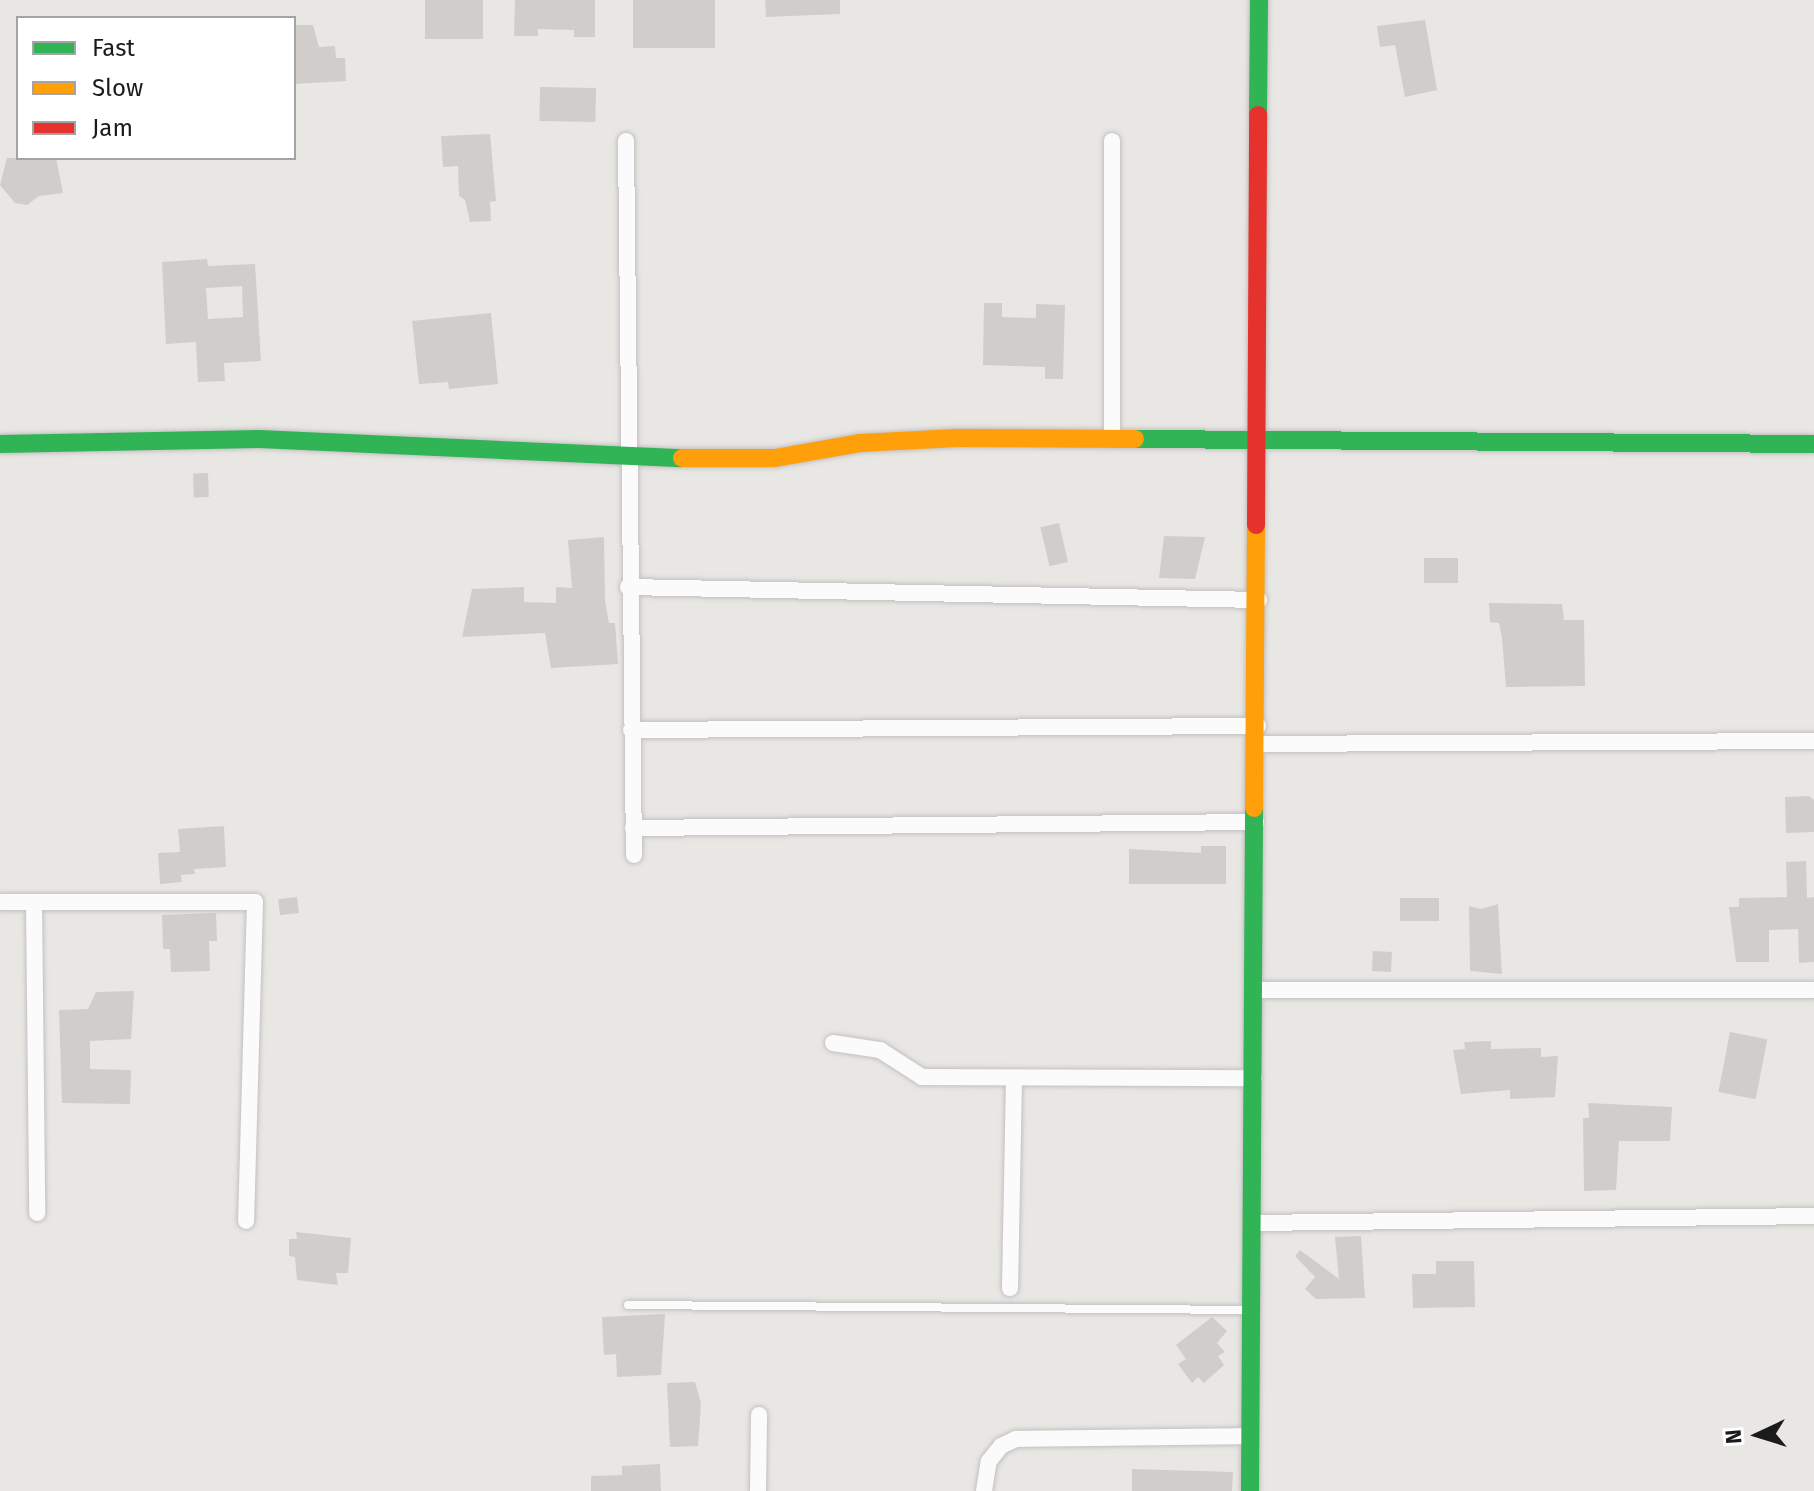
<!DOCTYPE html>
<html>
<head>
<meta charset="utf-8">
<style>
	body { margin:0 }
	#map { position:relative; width:1814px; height:1491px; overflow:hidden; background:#e9e7e4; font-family:"Fira Sans",sans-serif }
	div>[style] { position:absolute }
	.building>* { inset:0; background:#d0cdcb; transform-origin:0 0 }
	.roads { filter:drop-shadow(0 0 2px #c2c1c0) drop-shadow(0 0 2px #c2c1c0) }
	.lane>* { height:8px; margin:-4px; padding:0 4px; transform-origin:4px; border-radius:4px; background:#fcfbfb }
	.street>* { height:16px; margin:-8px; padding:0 8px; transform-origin:8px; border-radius:8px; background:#fcfbfb }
	.fast>* { height:18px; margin:-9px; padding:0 9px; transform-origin:9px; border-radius:9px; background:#30b455 }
	.slow>* { height:18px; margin:-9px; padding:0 9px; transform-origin:9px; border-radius:9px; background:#ff9f0a }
	.jam>* { height:18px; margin:-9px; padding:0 9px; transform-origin:9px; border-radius:9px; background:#e5322d }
	span { translate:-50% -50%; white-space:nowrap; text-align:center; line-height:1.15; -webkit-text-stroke:6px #fff; paint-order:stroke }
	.legend { position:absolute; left:16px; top:16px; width:280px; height:144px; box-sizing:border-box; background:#fff; border:2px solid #a4a4a4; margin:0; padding:10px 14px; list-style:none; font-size:24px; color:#1b1b1b }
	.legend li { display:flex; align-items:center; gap:16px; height:40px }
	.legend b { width:40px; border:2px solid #a4a4a4 }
	.north { position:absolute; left:1718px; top:1395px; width:80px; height:80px; -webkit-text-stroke:6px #fff; paint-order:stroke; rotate:266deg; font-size:22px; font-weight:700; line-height:32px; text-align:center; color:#1b1b1b }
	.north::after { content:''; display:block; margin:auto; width:28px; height:36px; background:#1b1b1b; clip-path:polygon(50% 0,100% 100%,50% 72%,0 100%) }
</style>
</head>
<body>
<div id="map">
	<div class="building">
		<div style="left:425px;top:0;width:58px;height:39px"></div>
		<div style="clip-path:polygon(515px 0,595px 0,595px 37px,574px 37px,574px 30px,538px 29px,538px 36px,514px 36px)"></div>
		<div style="left:633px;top:0;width:82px;height:48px"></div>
		<div style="clip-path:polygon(765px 0,840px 0,840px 14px,766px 17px)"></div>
		<div style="clip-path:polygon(1425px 20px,1437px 90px,1405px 97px,1395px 45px,1380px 47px,1377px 26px)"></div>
		<div style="clip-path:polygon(294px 25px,313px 25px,319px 47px,335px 46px,336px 58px,345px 58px,346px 81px,294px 84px)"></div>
		<div style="left:540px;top:87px;width:56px;height:34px;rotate:1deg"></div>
		<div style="clip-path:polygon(490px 134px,496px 201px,490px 202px,491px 221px,470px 222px,465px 200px,459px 196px,458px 166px,443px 167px,441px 136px)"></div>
		<div style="clip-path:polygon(7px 158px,56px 158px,63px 193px,39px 196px,27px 205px,15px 203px,0 185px)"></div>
		<div style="clip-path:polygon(evenodd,207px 259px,208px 266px,255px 264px,261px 361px,224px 363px,225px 381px,198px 382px,196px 342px,166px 344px,162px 262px,207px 259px,242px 286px,243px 317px,208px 319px,206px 288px,242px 286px)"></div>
		<div style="clip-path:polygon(984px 303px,1002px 303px,1002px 317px,1036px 318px,1036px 304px,1065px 305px,1063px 379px,1045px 379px,1045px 367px,983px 365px)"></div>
		<div style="clip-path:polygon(491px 313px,498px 384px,449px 389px,448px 382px,419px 384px,412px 321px)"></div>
		<div style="left:208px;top:473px;width:24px;height:15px;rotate:88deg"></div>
		<div style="left:1059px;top:523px;width:40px;height:19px;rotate:77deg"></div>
		<div style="clip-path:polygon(1164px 536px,1205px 537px,1195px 579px,1159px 578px)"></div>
		<div style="clip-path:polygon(604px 537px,605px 601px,609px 623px,615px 623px,618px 664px,551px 668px,545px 633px,462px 637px,472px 589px,524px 587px,524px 602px,556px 603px,556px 587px,572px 588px,568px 540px)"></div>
		<div style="left:1458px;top:558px;width:25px;height:34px;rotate:90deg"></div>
		<div style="clip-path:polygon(1489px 603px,1562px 604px,1564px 620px,1584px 620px,1585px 686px,1506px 687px,1502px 638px,1499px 623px,1490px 622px)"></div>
		<div style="clip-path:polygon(1809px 796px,1814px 800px,1814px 832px,1786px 833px,1785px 797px)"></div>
		<div style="clip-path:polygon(224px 826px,226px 867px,194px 869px,195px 874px,181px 875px,182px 882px,160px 884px,158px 853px,180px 852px,178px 829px)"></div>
		<div style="clip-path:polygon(1201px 846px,1226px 846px,1226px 884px,1129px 884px,1129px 849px,1201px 853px)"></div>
		<div style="clip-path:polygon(1806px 861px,1807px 898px,1814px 897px,1814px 962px,1799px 963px,1798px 929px,1769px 930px,1769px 962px,1736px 962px,1729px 907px,1739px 907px,1739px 898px,1787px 897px,1786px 862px)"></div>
		<div style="left:297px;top:897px;width:16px;height:19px;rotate:83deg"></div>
		<div style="left:1439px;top:898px;width:23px;height:39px;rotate:90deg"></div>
		<div style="clip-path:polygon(1498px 904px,1502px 974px,1470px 971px,1469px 906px,1481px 909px)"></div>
		<div style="clip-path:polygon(216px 913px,217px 941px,209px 941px,210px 971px,171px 972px,170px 949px,163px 949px,162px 915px)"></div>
		<div style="left:1373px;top:951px;width:19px;height:20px;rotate:3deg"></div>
		<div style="clip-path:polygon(134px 991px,131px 1039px,90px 1041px,90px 1069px,131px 1070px,130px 1104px,62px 1103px,59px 1010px,88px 1009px,96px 992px)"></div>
		<div style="left:1730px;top:1032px;width:38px;height:61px;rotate:11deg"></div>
		<div style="clip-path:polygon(1491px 1041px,1491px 1049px,1541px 1048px,1541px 1057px,1558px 1056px,1555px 1097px,1510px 1099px,1510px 1090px,1461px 1094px,1453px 1050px,1465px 1049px,1464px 1042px)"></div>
		<div style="clip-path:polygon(1588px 1103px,1672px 1107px,1670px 1141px,1619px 1141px,1616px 1190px,1584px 1191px,1583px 1118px,1589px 1118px)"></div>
		<div style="clip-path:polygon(296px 1232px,351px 1238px,348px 1273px,336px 1273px,338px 1285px,297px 1280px,295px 1257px,289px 1256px,289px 1239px,297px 1239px)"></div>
		<div style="clip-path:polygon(1361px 1236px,1365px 1298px,1316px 1299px,1305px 1289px,1315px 1277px,1295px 1256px,1300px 1250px,1339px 1279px,1335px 1237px)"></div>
		<div style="clip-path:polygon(1436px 1261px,1474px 1261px,1475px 1307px,1413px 1308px,1412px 1274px,1436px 1274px)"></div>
		<div style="clip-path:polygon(665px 1314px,661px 1375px,617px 1377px,616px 1354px,604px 1355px,602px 1317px)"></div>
		<div style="clip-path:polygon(1212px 1317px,1227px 1331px,1217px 1343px,1225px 1352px,1218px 1356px,1224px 1365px,1204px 1383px,1198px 1377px,1192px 1383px,1178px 1364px,1186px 1359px,1176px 1345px)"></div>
		<div style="clip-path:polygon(695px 1382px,701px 1403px,698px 1446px,670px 1447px,667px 1383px)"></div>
		<div style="clip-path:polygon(660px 1464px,661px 1491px,591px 1491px,591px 1476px,622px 1475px,622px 1466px)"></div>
		<div style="clip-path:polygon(1132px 1469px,1233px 1472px,1232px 1491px,1132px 1491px)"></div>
	</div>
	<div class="roads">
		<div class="lane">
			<div style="left:628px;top:1305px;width:620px;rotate:0.46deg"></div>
		</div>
		<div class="street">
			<div style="left:626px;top:141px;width:714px;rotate:89.36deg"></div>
			<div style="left:1112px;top:439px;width:298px;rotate:-90deg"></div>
			<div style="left:628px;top:587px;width:631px;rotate:1.18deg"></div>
			<div style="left:631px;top:730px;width:627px;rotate:-0.37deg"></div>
			<div style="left:1257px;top:744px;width:557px;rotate:-0.31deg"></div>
			<div style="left:633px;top:828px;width:623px;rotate:-0.55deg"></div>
			<div style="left:0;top:902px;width:255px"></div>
			<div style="left:255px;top:902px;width:319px;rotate:91.6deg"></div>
			<div style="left:34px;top:902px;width:311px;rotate:89.4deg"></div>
			<div style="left:1255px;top:990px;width:559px"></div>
			<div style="left:833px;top:1043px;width:48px;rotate:8.5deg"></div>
			<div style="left:880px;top:1050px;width:50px;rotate:32.7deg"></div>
			<div style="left:922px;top:1077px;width:332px;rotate:0.2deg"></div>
			<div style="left:1252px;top:1223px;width:562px;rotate:-0.71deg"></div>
			<div style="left:1010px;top:1288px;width:210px;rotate:-88.9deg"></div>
			<div style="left:758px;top:1491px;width:76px;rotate:-89.2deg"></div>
			<div style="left:984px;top:1491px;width:30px;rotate:-81deg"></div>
			<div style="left:989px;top:1461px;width:19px;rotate:-51deg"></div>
			<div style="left:1001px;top:1446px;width:17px;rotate:-25deg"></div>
			<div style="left:1016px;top:1439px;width:234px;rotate:-0.7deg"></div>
		</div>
		<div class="fast">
			<div style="left:1258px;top:115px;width:115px;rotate:-89.5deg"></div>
			<div style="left:1135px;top:439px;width:679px;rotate:0.42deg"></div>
			<div style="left:0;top:444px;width:259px;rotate:-1.1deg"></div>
			<div style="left:259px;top:439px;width:423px;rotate:2.6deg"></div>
			<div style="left:1250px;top:1491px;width:683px;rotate:-89.66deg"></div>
		</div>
		<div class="slow">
			<div style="left:682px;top:458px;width:93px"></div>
			<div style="left:775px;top:458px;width:86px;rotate:-10deg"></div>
			<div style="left:860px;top:443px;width:97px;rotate:-3deg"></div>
			<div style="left:957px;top:438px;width:178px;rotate:0.3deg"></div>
			<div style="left:1254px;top:808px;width:283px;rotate:-89.6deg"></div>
		</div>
		<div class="jam">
			<div style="left:1256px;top:525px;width:410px;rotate:-89.7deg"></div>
		</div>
	</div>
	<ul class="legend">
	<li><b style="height:10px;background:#30b455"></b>Fast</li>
	<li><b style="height:10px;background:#ff9f0a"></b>Slow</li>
	<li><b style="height:10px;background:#e5322d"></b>Jam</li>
	</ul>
	<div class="north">N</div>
</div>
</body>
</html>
